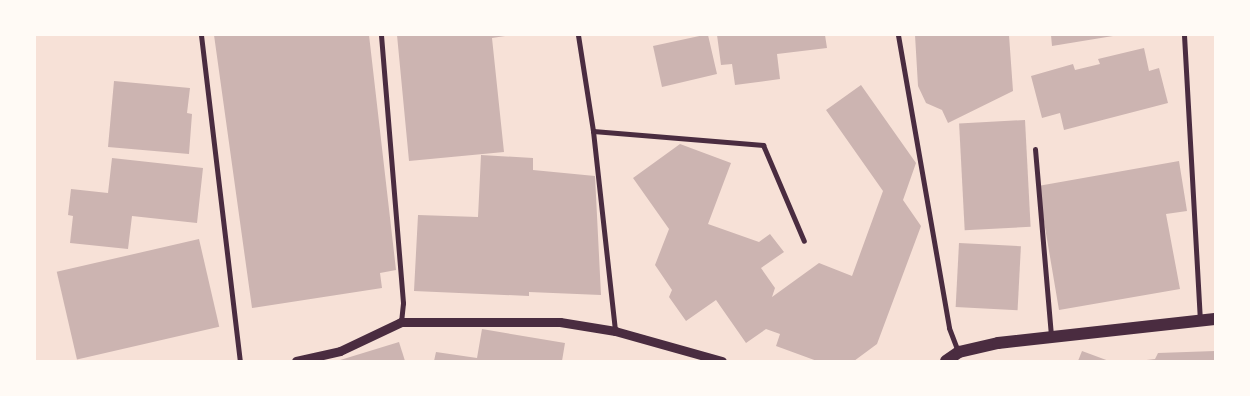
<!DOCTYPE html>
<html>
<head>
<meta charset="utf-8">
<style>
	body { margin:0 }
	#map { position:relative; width:1250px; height:396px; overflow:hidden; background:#f7e1d7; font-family:"Archivo Narrow",sans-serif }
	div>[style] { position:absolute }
	.building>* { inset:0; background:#ccb4b1; transform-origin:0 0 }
	.minor>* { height:5px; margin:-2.5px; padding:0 2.5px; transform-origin:2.5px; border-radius:2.5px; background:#4a2c40 }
	.tertiary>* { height:9px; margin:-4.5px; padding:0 4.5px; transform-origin:4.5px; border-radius:4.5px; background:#4a2c40 }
	.primary>* { height:12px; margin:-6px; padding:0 6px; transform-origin:6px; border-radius:6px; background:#4a2c40 }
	span { translate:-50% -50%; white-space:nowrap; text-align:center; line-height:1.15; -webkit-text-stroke:4.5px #fffaf5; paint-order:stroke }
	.frame { position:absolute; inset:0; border:36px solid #fffaf5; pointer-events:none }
</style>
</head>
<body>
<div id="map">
	<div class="building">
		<div style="clip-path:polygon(214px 35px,369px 35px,396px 270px,380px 273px,382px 288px,252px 308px)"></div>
		<div style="clip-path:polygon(397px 35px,511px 35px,492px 38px,504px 152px,409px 161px)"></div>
		<div style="clip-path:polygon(704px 35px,708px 35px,717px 74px,662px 87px,653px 46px)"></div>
		<div style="clip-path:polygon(717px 35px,825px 35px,827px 48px,777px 54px,780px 79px,735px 85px,732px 64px,721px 65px)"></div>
		<div style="clip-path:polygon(915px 35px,1009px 35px,1013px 91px,948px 123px,942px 110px,926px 103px,918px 86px)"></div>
		<div style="clip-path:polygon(1051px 35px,1113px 35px,1113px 36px,1052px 46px)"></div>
		<div style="clip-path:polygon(1144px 48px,1149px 71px,1159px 68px,1168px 103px,1064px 130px,1060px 113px,1042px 118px,1031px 76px,1073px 64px,1075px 70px,1100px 64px,1098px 59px)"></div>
		<div style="clip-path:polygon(114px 81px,190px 88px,187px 113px,192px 114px,189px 154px,108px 147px)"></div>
		<div style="clip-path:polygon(861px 85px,916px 163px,903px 200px,921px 226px,877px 344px,854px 361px,817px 361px,776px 346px,780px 334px,766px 329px,746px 343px,716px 300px,686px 321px,669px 297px,672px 290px,655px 265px,669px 229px,633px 178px,680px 144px,731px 163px,708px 224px,759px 242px,770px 234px,784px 252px,761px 268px,775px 288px,772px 297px,819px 263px,852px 276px,883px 191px,826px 110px)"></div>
		<div style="left:1025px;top:120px;width:107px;height:66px;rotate:87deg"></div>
		<div style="clip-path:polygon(481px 155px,533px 158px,533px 170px,595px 176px,601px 295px,529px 292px,529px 296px,414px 291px,418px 215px,478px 217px)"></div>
		<div style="clip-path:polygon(112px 158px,203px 168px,197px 223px,132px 216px,128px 249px,70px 243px,73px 216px,68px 215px,71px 189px,108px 193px)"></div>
		<div style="clip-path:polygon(1179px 161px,1187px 211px,1166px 214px,1180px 289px,1059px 310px,1038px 186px)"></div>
		<div style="left:199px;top:239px;width:90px;height:146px;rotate:77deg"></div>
		<div style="left:959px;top:243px;width:62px;height:64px;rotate:3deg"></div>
		<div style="clip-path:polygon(482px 329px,565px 343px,562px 361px,434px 361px,436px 352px,477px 358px)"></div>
		<div style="clip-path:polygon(399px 342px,405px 361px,337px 361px)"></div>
		<div style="clip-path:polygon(1082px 351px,1109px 361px,1078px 361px)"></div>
		<div style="clip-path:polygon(1215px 351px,1215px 361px,1138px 361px,1155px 359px,1158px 353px)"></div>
	</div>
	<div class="minor">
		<div style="left:201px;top:35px;width:328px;rotate:83.2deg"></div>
		<div style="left:381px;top:35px;width:269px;rotate:85.3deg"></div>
		<div style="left:403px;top:303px;width:19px;rotate:96deg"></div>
		<div style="left:578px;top:35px;width:97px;rotate:81.1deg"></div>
		<div style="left:593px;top:131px;width:201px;rotate:83.7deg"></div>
		<div style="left:898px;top:35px;width:297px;rotate:80.1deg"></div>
		<div style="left:949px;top:328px;width:25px;rotate:69deg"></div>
		<div style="left:1184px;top:35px;width:284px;rotate:86.8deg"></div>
		<div style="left:593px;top:131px;width:171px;rotate:4.7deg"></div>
		<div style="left:763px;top:145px;width:104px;rotate:66.9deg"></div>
		<div style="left:1035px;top:149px;width:188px;rotate:85.1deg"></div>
	</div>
	<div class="tertiary">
		<div style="left:296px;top:361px;width:45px;rotate:-12.8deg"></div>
		<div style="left:340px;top:351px;width:68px;rotate:-25.4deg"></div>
		<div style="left:401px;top:322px;width:159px"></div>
		<div style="left:560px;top:322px;width:56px;rotate:9.3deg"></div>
		<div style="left:615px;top:331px;width:111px;rotate:15.7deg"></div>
	</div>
	<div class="primary">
		<div style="left:946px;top:361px;width:16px;rotate:-35deg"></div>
		<div style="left:959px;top:352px;width:40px;rotate:-13deg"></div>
		<div style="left:998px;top:343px;width:218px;rotate:-6.3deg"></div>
	</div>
	<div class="frame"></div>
</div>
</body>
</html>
